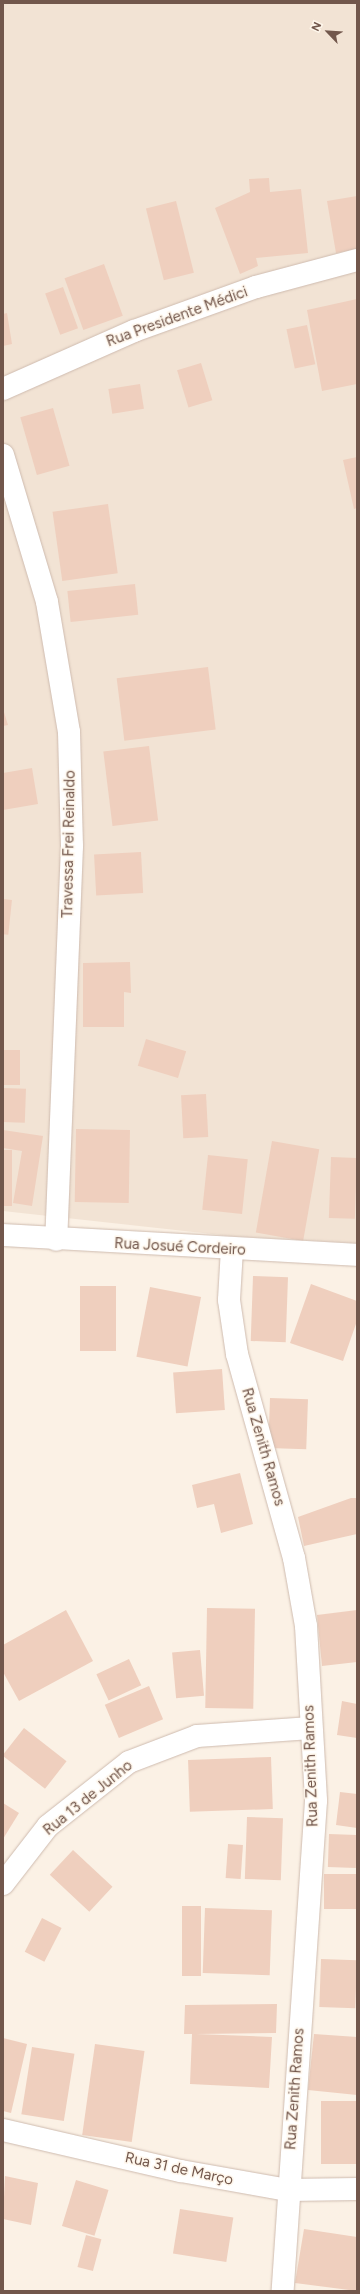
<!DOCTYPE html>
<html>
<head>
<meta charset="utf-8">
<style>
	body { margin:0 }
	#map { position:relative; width:360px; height:2294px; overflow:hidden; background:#fbf1e5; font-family:Figtree,sans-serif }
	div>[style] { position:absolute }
	.residential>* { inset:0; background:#f2e3d4 }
	.building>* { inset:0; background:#efcfbe; transform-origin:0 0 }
	.roads { filter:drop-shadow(0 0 1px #cebbaf) drop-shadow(0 0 1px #cebbaf) }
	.minor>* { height:22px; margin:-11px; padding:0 11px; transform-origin:11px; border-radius:11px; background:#fff }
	span { translate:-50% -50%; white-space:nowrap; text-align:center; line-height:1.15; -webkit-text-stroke:3px #fef6eb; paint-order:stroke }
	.street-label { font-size:15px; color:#72574c }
	.frame { position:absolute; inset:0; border:4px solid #72574c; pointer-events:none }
	.north { position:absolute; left:308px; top:12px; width:40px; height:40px; -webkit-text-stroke:3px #fef6eb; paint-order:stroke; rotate:295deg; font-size:11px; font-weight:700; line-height:16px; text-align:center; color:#72574c }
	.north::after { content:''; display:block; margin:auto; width:14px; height:18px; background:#72574c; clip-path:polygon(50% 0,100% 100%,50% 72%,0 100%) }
</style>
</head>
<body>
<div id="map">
	<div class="residential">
		<div style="clip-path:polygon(3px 3px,357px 3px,357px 1243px,230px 1236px,3px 1211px)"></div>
	</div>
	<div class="building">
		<div style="clip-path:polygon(269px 178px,270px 192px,301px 189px,308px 253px,256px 258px,258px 266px,240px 274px,215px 208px,250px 192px,249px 179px)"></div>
		<div style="clip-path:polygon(357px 196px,357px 249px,336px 253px,327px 201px)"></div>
		<div style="left:176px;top:201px;width:74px;height:31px;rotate:76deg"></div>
		<div style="left:104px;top:264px;width:55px;height:42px;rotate:70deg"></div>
		<div style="left:63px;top:287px;width:44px;height:19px;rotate:70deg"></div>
		<div style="clip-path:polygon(357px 299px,357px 384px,322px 391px,307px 310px)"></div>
		<div style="clip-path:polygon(7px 313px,12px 344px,3px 346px,3px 314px)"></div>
		<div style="left:307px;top:325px;width:40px;height:21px;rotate:78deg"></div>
		<div style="left:201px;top:363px;width:39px;height:25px;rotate:73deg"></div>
		<div style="left:140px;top:384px;width:25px;height:32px;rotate:81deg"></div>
		<div style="left:53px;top:408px;width:60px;height:34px;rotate:74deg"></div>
		<div style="clip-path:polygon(357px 457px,357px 508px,354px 509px,343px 460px)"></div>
		<div style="left:108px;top:504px;width:70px;height:56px;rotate:82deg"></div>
		<div style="left:135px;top:584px;width:31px;height:68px;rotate:84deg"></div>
		<div style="left:208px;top:667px;width:63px;height:92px;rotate:83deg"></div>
		<div style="clip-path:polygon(3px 709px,8px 725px,3px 726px)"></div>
		<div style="left:149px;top:746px;width:75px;height:46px;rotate:83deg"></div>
		<div style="clip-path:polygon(32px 768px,38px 804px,3px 810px,3px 773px)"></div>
		<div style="left:141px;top:852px;width:41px;height:47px;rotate:87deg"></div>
		<div style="left:3px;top:899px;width:9px;height:35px;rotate:6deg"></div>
		<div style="clip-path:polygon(130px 962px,131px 993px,124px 992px,124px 1027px,83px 1027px,83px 963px)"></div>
		<div style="left:146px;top:1039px;width:42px;height:28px;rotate:17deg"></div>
		<div style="left:3px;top:1050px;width:17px;height:35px"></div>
		<div style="left:3px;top:1088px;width:23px;height:34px;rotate:2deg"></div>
		<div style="left:206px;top:1094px;width:43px;height:25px;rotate:87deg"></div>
		<div style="left:76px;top:1129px;width:54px;height:73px;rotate:1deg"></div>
		<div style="clip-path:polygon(3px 1130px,43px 1136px,32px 1206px,13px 1203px,22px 1151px,3px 1148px)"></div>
		<div style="left:272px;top:1141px;width:48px;height:93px;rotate:10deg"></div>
		<div style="left:3px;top:1150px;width:9px;height:56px"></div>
		<div style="left:208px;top:1155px;width:40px;height:55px;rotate:6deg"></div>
		<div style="left:331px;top:1157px;width:26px;height:61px;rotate:2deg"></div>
		<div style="left:253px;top:1276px;width:35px;height:65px;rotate:2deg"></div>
		<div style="clip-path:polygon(311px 1284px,357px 1301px,357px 1321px,343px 1361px,290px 1343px)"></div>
		<div style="left:80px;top:1286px;width:36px;height:65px"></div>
		<div style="left:150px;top:1287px;width:52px;height:71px;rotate:11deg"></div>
		<div style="left:222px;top:1369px;width:41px;height:49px;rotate:86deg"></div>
		<div style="left:270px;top:1398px;width:38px;height:50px;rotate:2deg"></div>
		<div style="clip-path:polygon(240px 1473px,253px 1524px,221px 1533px,214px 1504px,197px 1508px,192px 1485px)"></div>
		<div style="clip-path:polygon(351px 1498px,357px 1498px,357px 1534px,304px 1546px,298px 1517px)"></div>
		<div style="left:207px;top:1608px;width:48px;height:100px;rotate:1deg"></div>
		<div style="clip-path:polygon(66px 1610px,93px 1661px,19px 1701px,3px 1672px,3px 1645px)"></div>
		<div style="clip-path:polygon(357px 1610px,357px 1662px,322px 1666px,317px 1615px)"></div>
		<div style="left:200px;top:1650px;width:46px;height:28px;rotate:85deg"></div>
		<div style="left:129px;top:1659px;width:29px;height:36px;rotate:65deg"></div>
		<div style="left:149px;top:1686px;width:36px;height:48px;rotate:67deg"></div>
		<div style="clip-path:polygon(342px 1701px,357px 1704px,357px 1738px,337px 1735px)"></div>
		<div style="left:24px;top:1728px;width:54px;height:35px;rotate:38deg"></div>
		<div style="left:271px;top:1757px;width:52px;height:83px;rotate:88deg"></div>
		<div style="clip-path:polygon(340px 1792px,357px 1794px,357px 1828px,336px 1825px)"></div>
		<div style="clip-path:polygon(3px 1803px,19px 1813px,3px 1839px)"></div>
		<div style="left:247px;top:1817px;width:36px;height:62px;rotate:2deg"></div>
		<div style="left:329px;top:1834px;width:28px;height:33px;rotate:2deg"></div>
		<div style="left:228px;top:1844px;width:15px;height:34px;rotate:4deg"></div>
		<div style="left:73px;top:1850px;width:54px;height:34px;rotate:43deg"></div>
		<div style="left:357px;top:1874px;width:35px;height:33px;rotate:90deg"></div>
		<div style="left:201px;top:1906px;width:70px;height:19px;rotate:90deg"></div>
		<div style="left:205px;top:1908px;width:67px;height:65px;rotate:2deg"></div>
		<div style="left:42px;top:1918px;width:22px;height:38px;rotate:27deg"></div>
		<div style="left:321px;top:1959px;width:36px;height:48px;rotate:2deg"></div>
		<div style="clip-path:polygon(277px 2004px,276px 2033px,196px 2034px,272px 2037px,269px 2088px,190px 2084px,192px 2034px,184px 2034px,185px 2005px)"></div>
		<div style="clip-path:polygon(314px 2034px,357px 2037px,357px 2095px,308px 2090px)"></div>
		<div style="clip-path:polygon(3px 2038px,27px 2044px,11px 2113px,3px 2111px)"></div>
		<div style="left:95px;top:2044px;width:50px;height:92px;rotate:8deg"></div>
		<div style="left:32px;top:2047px;width:43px;height:68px;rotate:9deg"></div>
		<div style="left:357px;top:2101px;width:63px;height:36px;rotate:90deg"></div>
		<div style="clip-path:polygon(5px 2176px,38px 2183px,31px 2225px,3px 2219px)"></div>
		<div style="left:76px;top:2180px;width:34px;height:48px;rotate:17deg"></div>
		<div style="left:180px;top:2209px;width:54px;height:45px;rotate:9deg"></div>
		<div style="clip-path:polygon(304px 2229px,357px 2237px,357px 2291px,295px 2283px)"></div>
		<div style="left:86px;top:2235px;width:16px;height:33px;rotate:15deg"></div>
	</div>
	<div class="roads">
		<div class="minor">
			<div style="left:3px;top:389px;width:143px;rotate:-23.9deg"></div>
			<div style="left:134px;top:331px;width:130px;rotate:-19.8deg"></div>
			<div style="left:256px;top:287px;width:105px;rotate:-15deg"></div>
			<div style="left:3px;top:455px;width:153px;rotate:73.3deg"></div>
			<div style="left:47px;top:602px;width:132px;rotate:80.4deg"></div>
			<div style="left:69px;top:732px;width:114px;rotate:88.5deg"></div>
			<div style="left:72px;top:846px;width:394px;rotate:92.3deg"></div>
			<div style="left:3px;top:1235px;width:355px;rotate:3.2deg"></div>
			<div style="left:232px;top:1249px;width:51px;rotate:93.4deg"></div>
			<div style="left:229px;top:1300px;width:55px;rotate:81.6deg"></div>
			<div style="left:237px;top:1354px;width:212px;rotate:74.4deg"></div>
			<div style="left:294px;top:1558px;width:69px;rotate:80deg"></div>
			<div style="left:306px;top:1626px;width:175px;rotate:86.7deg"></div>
			<div style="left:316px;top:1801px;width:491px;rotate:93.9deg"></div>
			<div style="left:3px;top:1884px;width:73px;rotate:-52.2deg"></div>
			<div style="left:48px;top:1826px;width:103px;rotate:-38.3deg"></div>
			<div style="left:129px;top:1762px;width:73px;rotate:-20.9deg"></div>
			<div style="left:197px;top:1736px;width:114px;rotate:-4deg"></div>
			<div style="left:3px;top:2130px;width:183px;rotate:13deg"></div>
			<div style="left:181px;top:2171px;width:109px;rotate:10.1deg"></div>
			<div style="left:288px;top:2190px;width:69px;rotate:-0.8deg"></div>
		</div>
	</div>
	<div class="street-label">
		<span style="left:177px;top:317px;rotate:-20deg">Rua Presidente Médici</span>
		<span style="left:69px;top:844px;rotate:-89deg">Travessa Frei Reinaldo</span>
		<span style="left:180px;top:1247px;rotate:3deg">Rua Josué Cordeiro</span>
		<span style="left:263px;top:1447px;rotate:74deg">Rua Zenith Ramos</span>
		<span style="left:311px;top:1766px;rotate:-92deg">Rua Zenith Ramos</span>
		<span style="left:88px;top:1798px;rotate:-39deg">Rua 13 de Junho</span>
		<span style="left:295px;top:2089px;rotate:-86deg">Rua Zenith Ramos</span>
		<span style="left:179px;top:2169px;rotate:12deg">Rua 31 de Março</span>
	</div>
	<div class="frame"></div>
	<div class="north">N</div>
</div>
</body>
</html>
